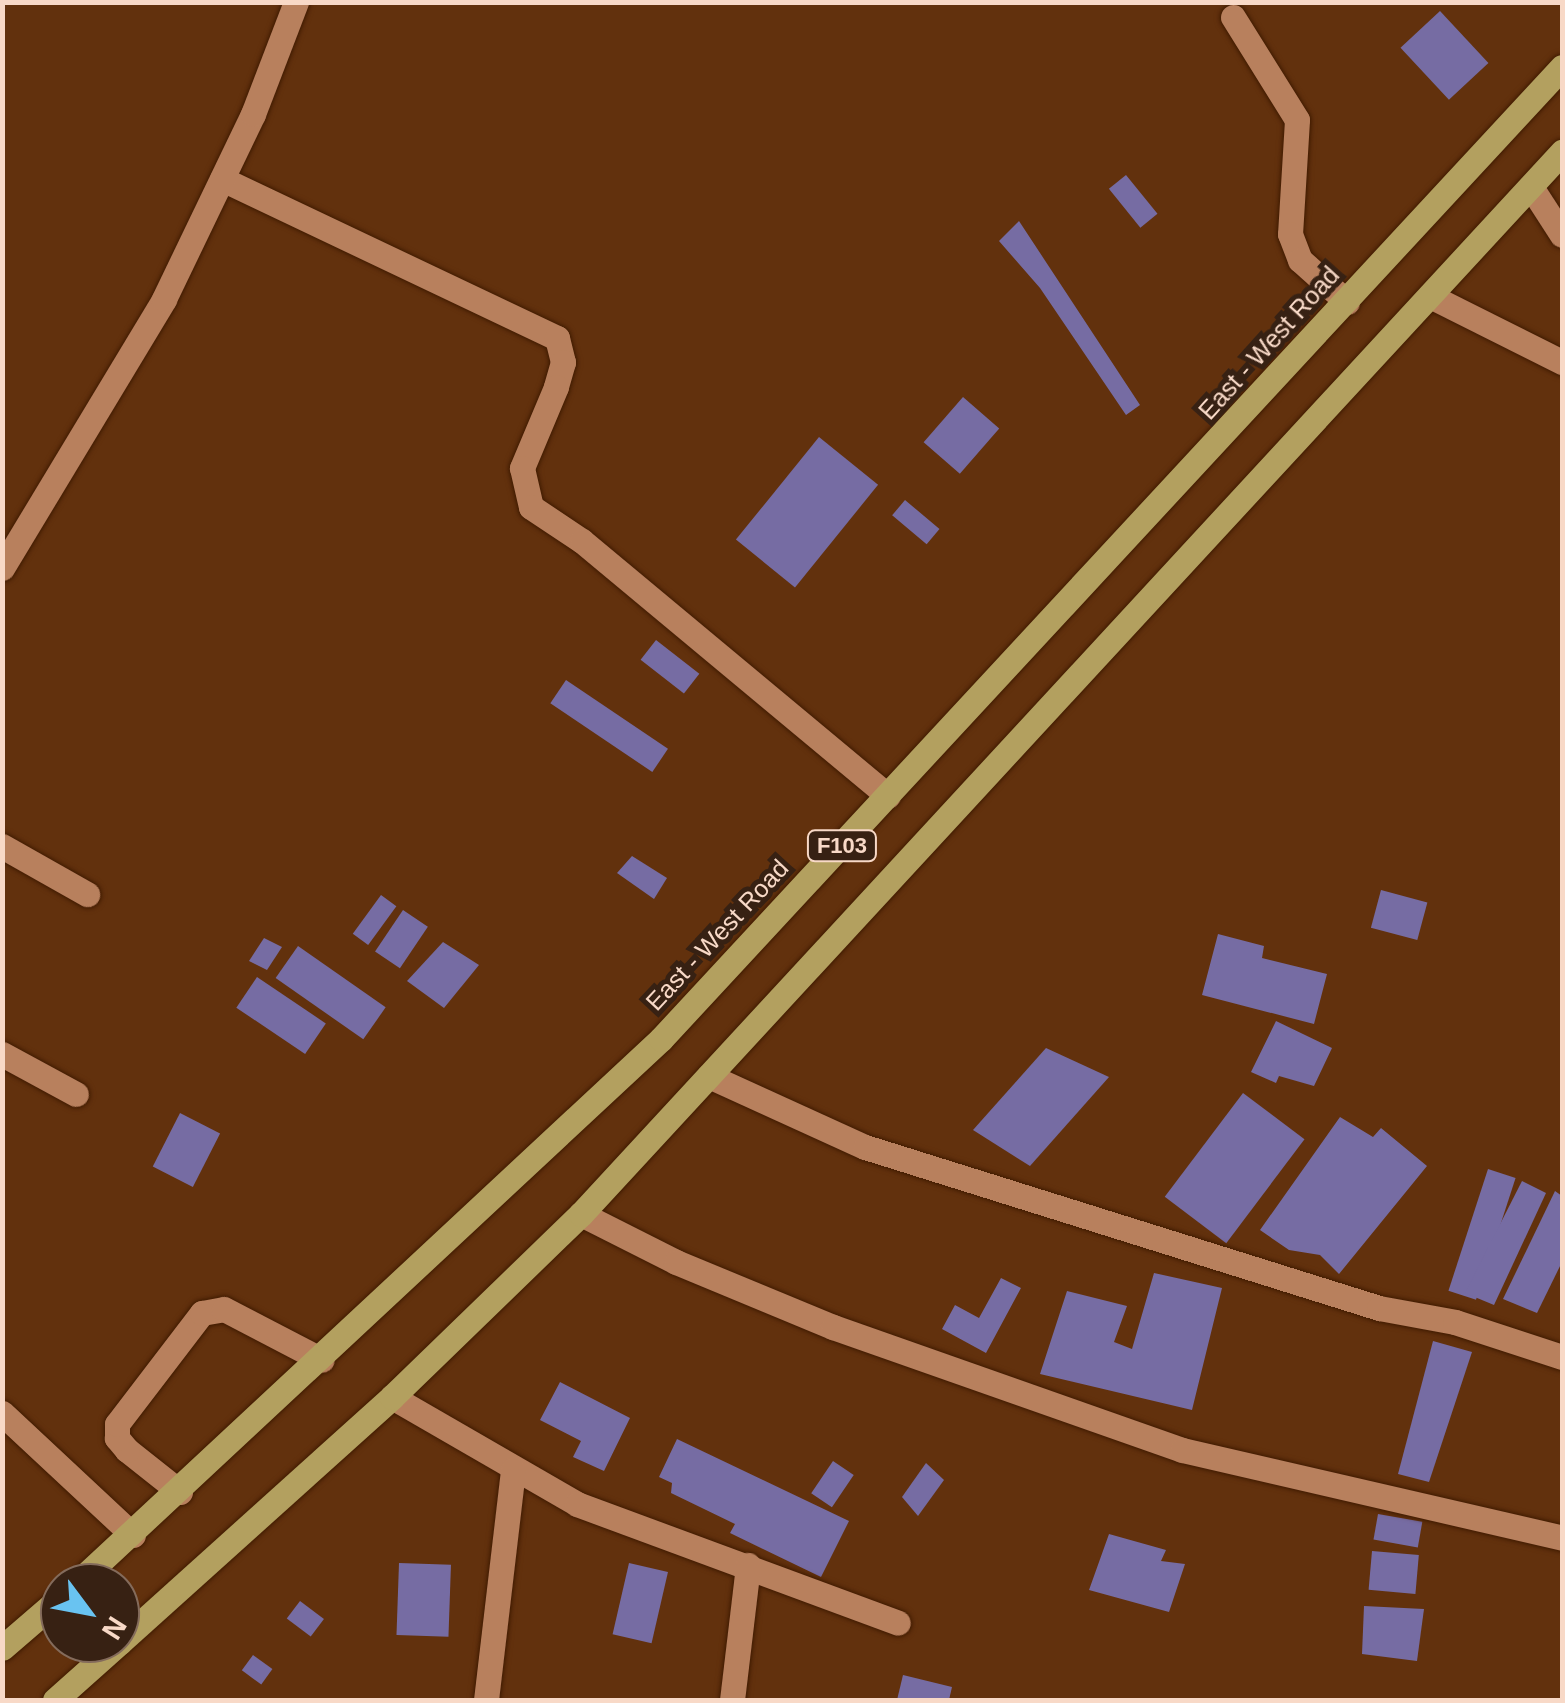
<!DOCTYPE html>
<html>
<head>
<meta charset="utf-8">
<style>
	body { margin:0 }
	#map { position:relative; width:1565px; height:1703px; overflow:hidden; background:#62310d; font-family:Helvetica,sans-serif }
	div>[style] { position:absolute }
	.building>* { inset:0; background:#766ca3; transform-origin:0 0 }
	.roads { filter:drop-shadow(0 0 2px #401b01) drop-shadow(0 0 2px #401b01) }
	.minor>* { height:25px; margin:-12.5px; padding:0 12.5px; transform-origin:12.5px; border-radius:12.5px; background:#b8805d }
	.major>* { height:25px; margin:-12.5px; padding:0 12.5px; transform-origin:12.5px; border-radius:12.5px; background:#b3a05f }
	span { translate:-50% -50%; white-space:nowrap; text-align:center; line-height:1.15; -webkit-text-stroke:10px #372113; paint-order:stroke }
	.shield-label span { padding:2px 8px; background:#372113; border:2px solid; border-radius:8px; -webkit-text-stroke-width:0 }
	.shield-label { font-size:22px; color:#f8d9c7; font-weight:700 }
	.street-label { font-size:25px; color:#f8d9c7 }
	.frame { position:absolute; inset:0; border:5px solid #f8d9c7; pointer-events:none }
	.north { position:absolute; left:40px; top:1563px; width:100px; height:100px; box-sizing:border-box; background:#372113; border:2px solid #846b5b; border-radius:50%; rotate:122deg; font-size:28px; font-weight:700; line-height:40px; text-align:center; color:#f8d9c7 }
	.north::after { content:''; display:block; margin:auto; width:35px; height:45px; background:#69c3f1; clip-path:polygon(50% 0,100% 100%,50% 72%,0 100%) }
</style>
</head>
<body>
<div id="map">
	<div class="building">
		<div style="left:1440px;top:11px;width:71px;height:54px;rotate:47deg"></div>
		<div style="left:1126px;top:175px;width:50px;height:22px;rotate:51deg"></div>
		<div style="clip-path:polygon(1019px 221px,1140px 405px,1126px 415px,1040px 288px,999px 241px)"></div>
		<div style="left:963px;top:397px;width:48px;height:60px;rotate:41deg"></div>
		<div style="left:819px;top:437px;width:76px;height:132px;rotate:39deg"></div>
		<div style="left:905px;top:500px;width:45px;height:20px;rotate:40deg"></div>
		<div style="left:656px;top:640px;width:55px;height:25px;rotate:38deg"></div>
		<div style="left:566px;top:680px;width:123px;height:28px;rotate:34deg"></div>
		<div style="clip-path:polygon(632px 856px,667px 878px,654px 899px,617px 873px)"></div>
		<div style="left:1381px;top:890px;width:48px;height:39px;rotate:15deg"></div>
		<div style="left:381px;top:895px;width:19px;height:48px;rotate:36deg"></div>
		<div style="left:403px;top:910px;width:30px;height:50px;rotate:34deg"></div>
		<div style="clip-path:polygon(1218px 934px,1264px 946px,1262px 958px,1327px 974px,1314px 1024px,1202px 995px)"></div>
		<div style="clip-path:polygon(264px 938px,282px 947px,267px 970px,249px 961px)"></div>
		<div style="clip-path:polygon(443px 942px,479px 965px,444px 1008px,407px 981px)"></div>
		<div style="left:298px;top:946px;width:107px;height:39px;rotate:35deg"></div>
		<div style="left:257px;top:977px;width:83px;height:37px;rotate:34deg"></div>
		<div style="clip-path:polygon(1276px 1021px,1332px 1048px,1314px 1086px,1279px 1076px,1276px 1083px,1251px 1072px)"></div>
		<div style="clip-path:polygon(1046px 1048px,1109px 1077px,1030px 1166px,973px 1130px)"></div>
		<div style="left:1243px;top:1093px;width:77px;height:130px;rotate:37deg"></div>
		<div style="left:180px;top:1113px;width:45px;height:60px;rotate:27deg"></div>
		<div style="clip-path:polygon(1340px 1117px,1373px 1137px,1381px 1128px,1427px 1166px,1339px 1274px,1320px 1255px,1289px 1250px,1260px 1230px)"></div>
		<div style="left:1488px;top:1169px;width:29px;height:128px;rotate:18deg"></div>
		<div style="clip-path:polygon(1522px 1181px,1546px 1193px,1494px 1305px,1465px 1293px)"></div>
		<div style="clip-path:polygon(1555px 1191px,1562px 1196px,1562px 1262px,1537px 1313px,1503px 1299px)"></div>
		<div style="clip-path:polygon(1154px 1273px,1222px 1288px,1192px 1410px,1040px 1374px,1067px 1291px,1127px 1306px,1114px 1342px,1132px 1349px)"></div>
		<div style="clip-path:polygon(1001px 1278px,1021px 1288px,986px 1353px,942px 1329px,955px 1305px,979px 1318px)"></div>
		<div style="clip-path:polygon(1433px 1341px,1472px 1352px,1429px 1482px,1398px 1474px)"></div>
		<div style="clip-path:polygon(560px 1382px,630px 1418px,604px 1471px,573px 1457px,581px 1441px,540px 1420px)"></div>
		<div style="clip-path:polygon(677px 1439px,849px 1521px,821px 1577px,730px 1533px,735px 1524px,671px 1493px,672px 1483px,659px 1477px)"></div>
		<div style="left:833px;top:1461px;width:25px;height:39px;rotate:34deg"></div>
		<div style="clip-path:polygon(926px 1463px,944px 1480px,918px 1516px,902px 1497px)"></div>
		<div style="left:1378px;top:1514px;width:45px;height:26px;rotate:10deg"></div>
		<div style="clip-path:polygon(1109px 1534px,1166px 1550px,1161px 1561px,1185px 1564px,1169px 1612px,1089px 1590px)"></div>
		<div style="left:1372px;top:1551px;width:47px;height:39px;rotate:5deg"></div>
		<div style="left:399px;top:1563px;width:52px;height:72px;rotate:2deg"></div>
		<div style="left:629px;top:1563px;width:40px;height:73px;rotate:13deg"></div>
		<div style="left:300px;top:1601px;width:30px;height:22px;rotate:37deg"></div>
		<div style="clip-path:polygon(1364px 1606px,1424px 1609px,1417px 1661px,1362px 1654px)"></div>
		<div style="left:253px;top:1655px;width:24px;height:19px;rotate:36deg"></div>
		<div style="clip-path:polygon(903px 1675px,952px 1687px,949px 1700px,897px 1700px)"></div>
	</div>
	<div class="roads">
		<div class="minor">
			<div style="left:1233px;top:17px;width:121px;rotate:58.1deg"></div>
			<div style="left:1297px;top:120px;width:114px;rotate:93.5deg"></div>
			<div style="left:1290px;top:234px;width:28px;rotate:69deg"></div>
			<div style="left:1300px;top:260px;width:63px;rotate:41.8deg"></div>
			<div style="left:222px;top:179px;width:371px;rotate:25.4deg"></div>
			<div style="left:557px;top:338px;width:25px;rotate:76deg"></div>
			<div style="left:563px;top:362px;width:26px;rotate:106deg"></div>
			<div style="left:556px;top:387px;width:88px;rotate:112.8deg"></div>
			<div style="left:522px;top:468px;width:40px;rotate:77deg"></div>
			<div style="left:531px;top:507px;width:61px;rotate:33.7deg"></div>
			<div style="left:582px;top:541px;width:398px;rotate:39.8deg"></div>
			<div style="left:1531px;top:187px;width:57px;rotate:57.1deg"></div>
			<div style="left:1430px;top:296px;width:148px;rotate:26.6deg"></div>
			<div style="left:2px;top:568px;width:314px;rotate:-58.9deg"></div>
			<div style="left:164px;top:299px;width:205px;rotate:-64.3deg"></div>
			<div style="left:253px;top:114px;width:120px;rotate:-69deg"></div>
			<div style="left:2px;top:846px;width:98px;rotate:29.5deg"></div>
			<div style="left:2px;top:1054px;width:84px;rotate:28.4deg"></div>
			<div style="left:709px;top:1076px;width:171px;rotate:24.5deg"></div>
			<div style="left:865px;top:1147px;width:539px;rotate:17.39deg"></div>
			<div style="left:1379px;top:1308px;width:77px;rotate:10.4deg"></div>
			<div style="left:1455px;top:1322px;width:113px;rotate:18.1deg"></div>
			<div style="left:581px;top:1214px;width:106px;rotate:26.8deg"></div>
			<div style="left:676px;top:1262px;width:170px;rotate:22.5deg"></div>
			<div style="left:833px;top:1327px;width:370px;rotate:19.4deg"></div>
			<div style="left:1182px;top:1450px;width:390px;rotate:13deg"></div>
			<div style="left:392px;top:1397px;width:214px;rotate:30deg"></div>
			<div style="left:577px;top:1504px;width:342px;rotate:20.3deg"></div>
			<div style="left:2px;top:1413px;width:179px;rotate:43deg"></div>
			<div style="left:180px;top:1492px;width:68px;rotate:-141.6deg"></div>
			<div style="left:127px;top:1450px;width:16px;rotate:-130deg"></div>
			<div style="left:117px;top:1438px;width:14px;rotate:-90deg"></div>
			<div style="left:117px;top:1424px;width:140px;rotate:-52.6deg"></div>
			<div style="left:202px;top:1313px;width:22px;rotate:-10deg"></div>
			<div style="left:224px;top:1309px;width:110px;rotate:27.5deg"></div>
			<div style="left:486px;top:1700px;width:232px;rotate:-83.3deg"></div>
			<div style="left:732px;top:1700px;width:136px;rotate:-83.2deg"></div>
		</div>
		<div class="major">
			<div style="left:77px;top:1583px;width:798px;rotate:-42.97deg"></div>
			<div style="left:661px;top:1039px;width:1325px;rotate:-47.17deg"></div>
			<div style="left:120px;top:1642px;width:366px;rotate:-42deg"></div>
			<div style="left:392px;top:1397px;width:263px;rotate:-44.1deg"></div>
			<div style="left:581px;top:1214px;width:1446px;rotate:-47.27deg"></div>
			<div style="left:2px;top:1648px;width:77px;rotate:-40.8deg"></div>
			<div style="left:55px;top:1700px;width:86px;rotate:-41.7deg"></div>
		</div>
	</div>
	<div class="shield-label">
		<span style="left:842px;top:846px">F103</span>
	</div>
	<div class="street-label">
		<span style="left:1269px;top:343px;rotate:-48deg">East - West Road</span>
		<span style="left:717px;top:935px;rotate:-47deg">East - West Road</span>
	</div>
	<div class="frame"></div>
	<div class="north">N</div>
</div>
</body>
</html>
